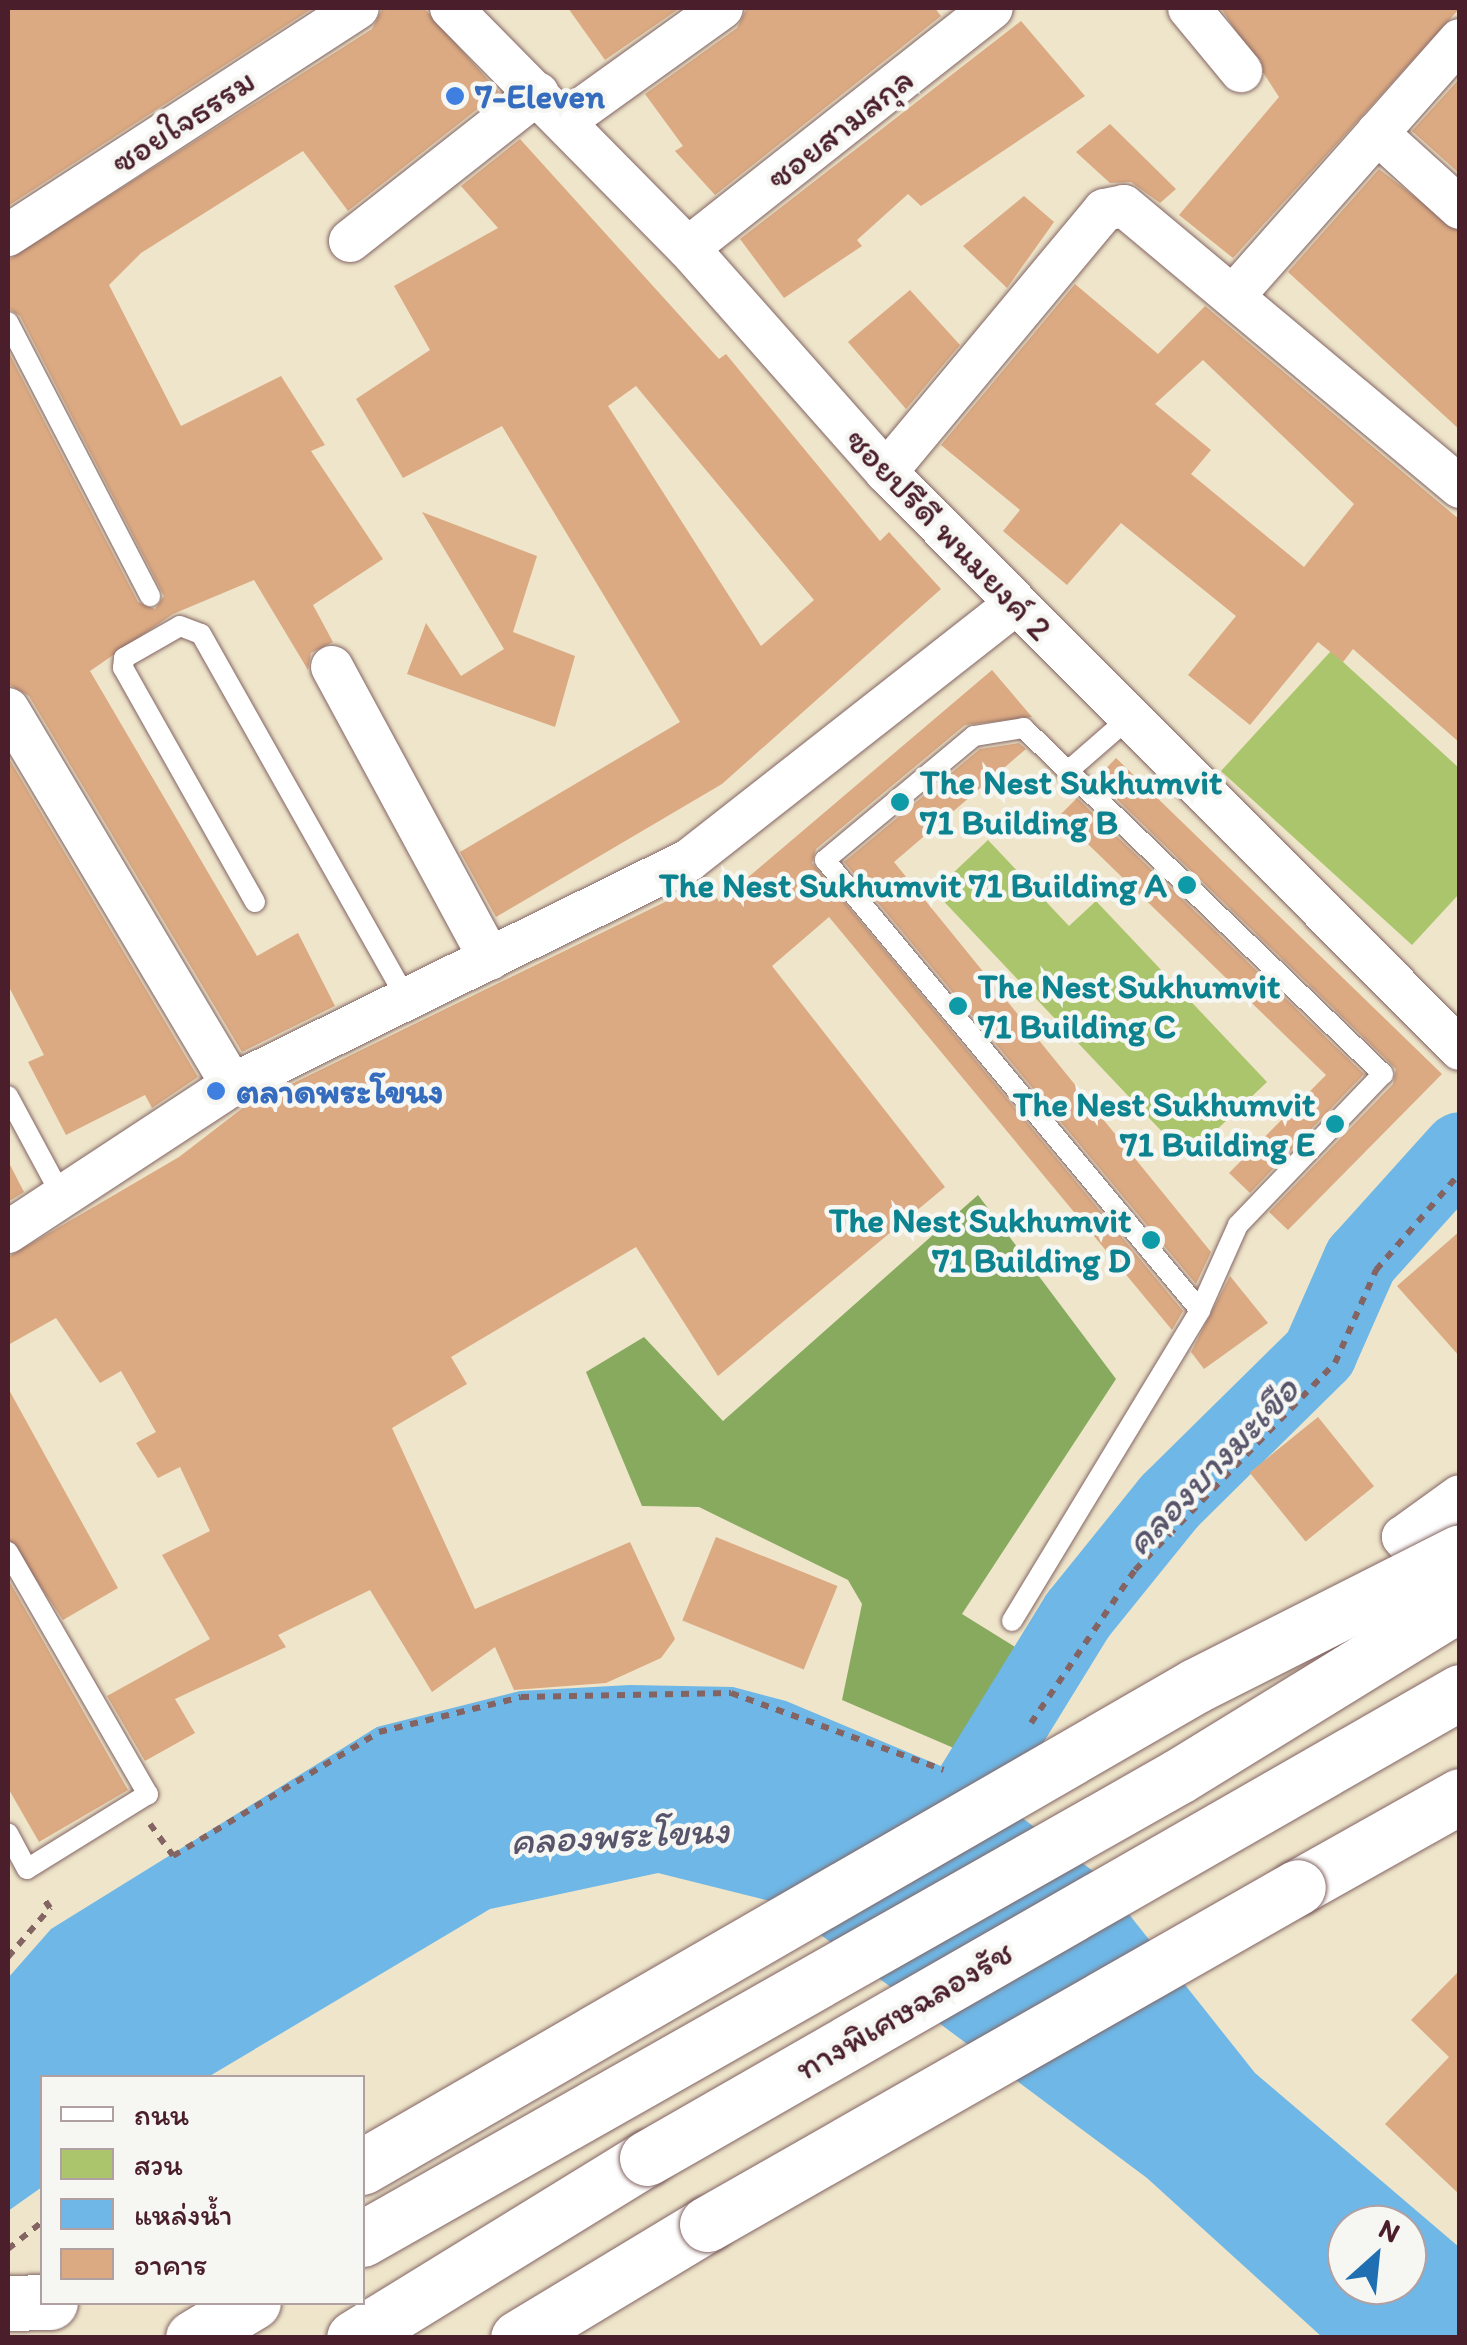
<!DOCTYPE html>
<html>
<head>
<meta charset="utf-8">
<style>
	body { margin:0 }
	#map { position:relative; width:1467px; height:2345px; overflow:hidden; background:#eee5ca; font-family:Itim,"Playpen Sans Thai",sans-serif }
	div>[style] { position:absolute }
	.green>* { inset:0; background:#aac56b }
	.forest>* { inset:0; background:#87aa5f }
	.water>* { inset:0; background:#6eb7e6 }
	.river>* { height:75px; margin:-37.5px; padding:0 37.5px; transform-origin:37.5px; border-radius:37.5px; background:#6eb7e6 }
	.building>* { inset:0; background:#dbaa83; transform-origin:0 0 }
	.path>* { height:6px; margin-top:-3px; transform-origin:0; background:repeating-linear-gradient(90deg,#836463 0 8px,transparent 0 16px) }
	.roads { filter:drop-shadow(0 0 2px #836463) drop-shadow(0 0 2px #836463) }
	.service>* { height:20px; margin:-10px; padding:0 10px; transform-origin:10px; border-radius:10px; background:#fff }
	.minor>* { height:42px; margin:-21px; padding:0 21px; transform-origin:21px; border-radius:21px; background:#fff }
	.motorway>* { height:55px; margin:-27.5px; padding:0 27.5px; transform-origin:27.5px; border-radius:27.5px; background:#fff }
	.bridges { filter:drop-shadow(0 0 2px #836463) drop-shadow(0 0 2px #836463) }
	.motorway-bridge>* { height:55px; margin:-27.5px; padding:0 27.5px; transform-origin:27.5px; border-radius:27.5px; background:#fff }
	.dots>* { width:28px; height:28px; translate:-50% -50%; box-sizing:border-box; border:5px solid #f6f6f2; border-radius:50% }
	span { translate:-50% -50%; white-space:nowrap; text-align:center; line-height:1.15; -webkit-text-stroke:9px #f6f6f2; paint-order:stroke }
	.shop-label { font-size:35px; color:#366cbe; font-weight:700 }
	.left { translate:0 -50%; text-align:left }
	.street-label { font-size:35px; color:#4a1f2b }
	.culture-label { font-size:35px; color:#0d838f; font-weight:700 }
	.right { translate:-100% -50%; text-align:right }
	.water-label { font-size:38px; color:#57546c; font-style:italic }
	.frame { position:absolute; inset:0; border:10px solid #4a1f2b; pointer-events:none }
	.legend { position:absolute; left:40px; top:2075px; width:325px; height:230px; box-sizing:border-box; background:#f6f6f2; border:2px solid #b1a0a2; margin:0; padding:12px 18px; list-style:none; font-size:30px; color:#4a1f2b }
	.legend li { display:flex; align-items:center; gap:20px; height:50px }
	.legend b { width:50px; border:2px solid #b1a0a2 }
	.north { position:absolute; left:1327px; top:2205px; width:100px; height:100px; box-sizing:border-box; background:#f6f6f2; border:2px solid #b1a0a2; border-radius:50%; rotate:27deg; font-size:28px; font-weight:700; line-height:40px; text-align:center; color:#4a1f2b }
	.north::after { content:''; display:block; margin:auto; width:35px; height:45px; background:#1f6fb2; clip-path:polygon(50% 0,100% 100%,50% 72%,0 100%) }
</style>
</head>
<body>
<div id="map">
	<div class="green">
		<div style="clip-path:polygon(1331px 651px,1459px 768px,1459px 894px,1412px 945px,1221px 771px)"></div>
		<div style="clip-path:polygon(988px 840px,1069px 926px,1096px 901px,1267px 1082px,1187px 1158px,934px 891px)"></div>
	</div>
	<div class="forest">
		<div style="clip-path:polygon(978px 1195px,1116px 1379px,962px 1614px,1025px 1653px,963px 1752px,842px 1700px,862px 1604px,848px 1580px,699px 1507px,642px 1506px,586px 1372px,644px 1337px,723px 1421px)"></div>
	</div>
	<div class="water">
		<div style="clip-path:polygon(evenodd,630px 1685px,733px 1687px,786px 1701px,1005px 1793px,1009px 1808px,1097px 1874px,1255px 2073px,1459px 2247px,1459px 2337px,1322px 2337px,1147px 2178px,778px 1903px,658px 1873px,490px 1909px,208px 2077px,42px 2078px,42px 2187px,8px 2211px,8px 1978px,51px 1929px,377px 1727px,520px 1691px,630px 1685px,1347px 2225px,1407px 2225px,1407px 2285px,1347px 2285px,1347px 2225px)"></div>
	</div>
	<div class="river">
		<div style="left:922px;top:1867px;width:296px;rotate:-58.4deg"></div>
		<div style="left:1077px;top:1615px;width:146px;rotate:-51.1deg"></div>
		<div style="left:1169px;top:1501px;width:211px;rotate:-44.6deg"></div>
		<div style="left:1319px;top:1353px;width:102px;rotate:-66.2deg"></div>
		<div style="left:1360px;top:1260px;width:149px;rotate:-48deg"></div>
	</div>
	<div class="building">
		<div style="clip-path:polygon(8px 8px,313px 8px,8px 206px)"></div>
		<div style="clip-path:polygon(383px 8px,424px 8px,499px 92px,348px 211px,303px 151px,141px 253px,109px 285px,181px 426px,281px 376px,325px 445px,311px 451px,383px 559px,313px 605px,333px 642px,311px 653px,308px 670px,254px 580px,173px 614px,90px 671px,257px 956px,298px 933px,335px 1006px,242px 1052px,29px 696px,8px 684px,8px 351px,138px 602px,155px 609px,164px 596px,20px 316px,8px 308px,8px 260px,372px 29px)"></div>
		<div style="clip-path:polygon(568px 8px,680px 8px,605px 60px)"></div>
		<div style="clip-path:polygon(747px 8px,935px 8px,941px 16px,715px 195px,675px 151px,683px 146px,645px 94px,737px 28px)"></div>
		<div style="clip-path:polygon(1221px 8px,1460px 8px,1233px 258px,1179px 215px,1279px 97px)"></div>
		<div style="clip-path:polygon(1021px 21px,1085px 96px,921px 206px,908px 194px,857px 240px,862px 246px,784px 298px,740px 239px)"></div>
		<div style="clip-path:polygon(1460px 78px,1460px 174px,1412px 131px)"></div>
		<div style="clip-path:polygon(1110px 124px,1176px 189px,1160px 203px,1131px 182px,1110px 183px,1076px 152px)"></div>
		<div style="clip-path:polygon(evenodd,520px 139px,719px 359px,726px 354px,880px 541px,889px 532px,941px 589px,722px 784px,496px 917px,460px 852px,680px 722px,502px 426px,403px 478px,356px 399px,430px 350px,394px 286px,498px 228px,461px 186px,520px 139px,636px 386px,814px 600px,761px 646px,608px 406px,636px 386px)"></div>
		<div style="clip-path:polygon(1379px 169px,1460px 232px,1460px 430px,1288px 272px)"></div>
		<div style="clip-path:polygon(1024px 196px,1054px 222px,1007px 288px,963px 246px)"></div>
		<div style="clip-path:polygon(evenodd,1075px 284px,1158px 354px,1205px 306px,1460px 520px,1460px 743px,1353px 649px,1343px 662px,1318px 642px,1250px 725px,1188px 675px,1236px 616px,1121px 523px,1067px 585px,1003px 531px,1020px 510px,941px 445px,1075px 284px,1203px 360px,1354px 504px,1304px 567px,1191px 474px,1211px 450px,1155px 404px,1203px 360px)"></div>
		<div style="clip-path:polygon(910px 290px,960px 345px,906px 409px,848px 342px)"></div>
		<div style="clip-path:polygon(422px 512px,537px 556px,513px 632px,575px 656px,555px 727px,407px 674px,426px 623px,461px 676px,504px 649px)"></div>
		<div style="clip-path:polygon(992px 670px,1032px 717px,965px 725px,816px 849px,812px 863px,1183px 1311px,1172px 1330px,829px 917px,772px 966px,945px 1187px,718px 1376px,636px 1247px,451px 1357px,467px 1384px,392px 1428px,475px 1609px,630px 1542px,675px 1639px,661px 1658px,606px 1683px,514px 1690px,495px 1647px,432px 1692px,370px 1590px,278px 1635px,286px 1647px,175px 1699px,195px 1733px,145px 1761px,107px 1696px,210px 1639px,162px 1555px,210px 1531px,180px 1467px,158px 1478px,136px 1443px,156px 1432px,121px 1371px,100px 1383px,56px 1318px,8px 1345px,8px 1257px,179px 1157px,244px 1107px,708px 881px,719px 902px)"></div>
		<div style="clip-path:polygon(1019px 743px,1026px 749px,894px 862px,1211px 1252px,1196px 1284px,844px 862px,980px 749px)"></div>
		<div style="clip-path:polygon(8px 757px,198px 1077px,152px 1108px,145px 1095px,66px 1135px,28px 1062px,44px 1055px,8px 985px)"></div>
		<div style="clip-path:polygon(1116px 758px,1442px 1074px,1288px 1230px,1269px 1212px,1393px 1084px,1396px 1069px,1096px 779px)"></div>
		<div style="clip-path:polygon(1077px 798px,1364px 1074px,1250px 1193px,1229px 1173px,1326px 1075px,1059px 816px)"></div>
		<div style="clip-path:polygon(8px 1161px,24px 1192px,8px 1202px)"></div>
		<div style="clip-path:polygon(1460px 1231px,1460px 1357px,1397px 1286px)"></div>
		<div style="clip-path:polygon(1230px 1276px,1268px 1323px,1204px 1369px,1191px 1352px)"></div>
		<div style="clip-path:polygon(8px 1388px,118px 1588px,63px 1620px,8px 1538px)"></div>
		<div style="left:1318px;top:1417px;width:89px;height:88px;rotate:51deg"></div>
		<div style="left:716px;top:1537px;width:131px;height:90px;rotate:22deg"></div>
		<div style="clip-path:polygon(8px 1579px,128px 1790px,39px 1842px,8px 1788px)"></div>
		<div style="clip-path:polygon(1460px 1970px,1460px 2195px,1385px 2124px,1449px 2057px,1411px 2020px)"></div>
	</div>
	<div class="path">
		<div style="left:1031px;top:1723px;width:185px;rotate:-55.8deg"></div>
		<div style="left:1135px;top:1570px;width:288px;rotate:-46deg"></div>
		<div style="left:1335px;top:1363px;width:102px;rotate:-66.2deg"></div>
		<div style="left:1376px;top:1270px;width:128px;rotate:-49.1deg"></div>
		<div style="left:150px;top:1824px;width:39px;rotate:54deg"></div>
		<div style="left:173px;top:1856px;width:240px;rotate:-31deg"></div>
		<div style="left:379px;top:1732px;width:146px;rotate:-13.8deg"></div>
		<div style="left:521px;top:1697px;width:210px;rotate:-1.1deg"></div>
		<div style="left:731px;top:1693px;width:226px;rotate:19.9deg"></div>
		<div style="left:8px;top:1957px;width:65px;rotate:-49.4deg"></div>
		<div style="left:50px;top:1908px;width:14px;rotate:-124deg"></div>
		<div style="left:8px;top:2249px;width:43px;rotate:-38.5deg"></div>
	</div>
	<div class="roads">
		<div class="service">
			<div style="left:8px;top:322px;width:309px;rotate:62.6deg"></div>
			<div style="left:1067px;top:772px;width:82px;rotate:-41.1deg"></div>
			<div style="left:255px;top:902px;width:269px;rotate:-119.4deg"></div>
			<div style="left:123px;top:668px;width:10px;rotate:-84deg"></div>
			<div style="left:124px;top:658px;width:64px;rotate:-29.7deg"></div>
			<div style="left:180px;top:626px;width:22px;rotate:21deg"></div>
			<div style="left:201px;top:634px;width:419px;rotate:60.6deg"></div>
			<div style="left:8px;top:1096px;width:116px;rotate:61.7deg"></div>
			<div style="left:8px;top:1552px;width:280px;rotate:60deg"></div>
			<div style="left:148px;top:1794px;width:142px;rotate:148.2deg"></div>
			<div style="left:27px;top:1869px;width:40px;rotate:-118deg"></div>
			<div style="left:1012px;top:1621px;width:363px;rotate:-58.8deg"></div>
			<div style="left:1200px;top:1310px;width:93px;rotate:-65.9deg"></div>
			<div style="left:1238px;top:1225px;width:209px;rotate:-46.2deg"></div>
			<div style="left:1383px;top:1074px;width:499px;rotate:-136.1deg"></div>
			<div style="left:1024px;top:728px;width:51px;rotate:170.9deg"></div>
			<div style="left:974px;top:736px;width:194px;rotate:140.2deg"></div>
			<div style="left:825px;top:860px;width:586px;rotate:50.19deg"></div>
		</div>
		<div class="minor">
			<div style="left:451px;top:8px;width:337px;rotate:45.4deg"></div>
			<div style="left:688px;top:248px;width:299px;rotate:48.5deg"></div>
			<div style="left:886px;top:472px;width:814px;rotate:45.15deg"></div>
			<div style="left:1189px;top:8px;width:82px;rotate:50.5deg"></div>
			<div style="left:566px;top:120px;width:192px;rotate:-35.7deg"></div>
			<div style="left:1377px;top:133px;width:112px;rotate:42.1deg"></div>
			<div style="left:8px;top:235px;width:417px;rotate:-33deg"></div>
			<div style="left:350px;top:241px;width:239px;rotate:-38.2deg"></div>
			<div style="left:688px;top:248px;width:387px;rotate:-38.3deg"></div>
			<div style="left:1236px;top:293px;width:338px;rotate:-48.5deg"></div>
			<div style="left:886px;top:472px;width:341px;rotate:-50.2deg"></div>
			<div style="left:1104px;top:210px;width:20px;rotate:-11deg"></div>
			<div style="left:1124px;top:206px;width:438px;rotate:39.9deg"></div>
			<div style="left:332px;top:667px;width:332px;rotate:61.6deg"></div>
			<div style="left:8px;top:709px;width:438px;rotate:59.2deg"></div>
			<div style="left:8px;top:1232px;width:268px;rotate:-33.3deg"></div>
			<div style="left:232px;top:1085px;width:509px;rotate:-26.21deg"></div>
			<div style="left:689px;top:860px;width:415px;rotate:-38.1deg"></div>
			<div style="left:1445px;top:1589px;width:67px;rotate:-128.9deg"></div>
			<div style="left:1403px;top:1537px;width:70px;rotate:-35.7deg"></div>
		</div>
		<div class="motorway">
			<div style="left:1298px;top:1887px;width:186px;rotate:-29.3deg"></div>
			<div style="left:8px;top:2303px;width:42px;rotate:-1.4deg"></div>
			<div style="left:193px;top:2338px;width:70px;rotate:-31deg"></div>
			<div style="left:354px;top:2338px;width:344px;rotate:-31.6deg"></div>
			<div style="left:518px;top:2338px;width:221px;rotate:-31.1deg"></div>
		</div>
	</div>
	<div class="bridges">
		<div class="motorway-bridge">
			<div style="left:647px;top:2158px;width:937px;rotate:-29.82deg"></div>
			<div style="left:362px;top:2167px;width:962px;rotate:-30deg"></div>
			<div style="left:1195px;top:1686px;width:297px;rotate:-26.8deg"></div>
			<div style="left:707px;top:2224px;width:680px;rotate:-29.69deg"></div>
			<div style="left:362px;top:2239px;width:939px;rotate:-29.54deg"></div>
			<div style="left:1179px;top:1776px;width:330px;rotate:-31.6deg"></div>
		</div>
	</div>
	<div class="dots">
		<div style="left:455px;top:96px;background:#3f7fe0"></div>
		<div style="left:900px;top:802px;background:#0f9aa8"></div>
		<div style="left:1187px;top:885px;background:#0f9aa8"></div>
		<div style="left:958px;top:1006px;background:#0f9aa8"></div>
		<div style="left:216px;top:1091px;background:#3f7fe0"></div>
		<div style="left:1335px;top:1124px;background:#0f9aa8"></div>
		<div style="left:1151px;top:1240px;background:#0f9aa8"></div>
	</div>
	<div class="shop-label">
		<span class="left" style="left:475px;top:96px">7-Eleven</span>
		<span class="left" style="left:236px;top:1091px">ตลาดพระโขนง</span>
	</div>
	<div class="street-label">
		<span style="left:183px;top:121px;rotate:-33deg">ซอยใจธรรม</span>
		<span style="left:840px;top:128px;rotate:-38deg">ซอยสามสกุล</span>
		<span style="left:949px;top:534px;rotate:46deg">ซอยปรีดี พนมยงค์ 2</span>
		<span style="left:904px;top:2010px;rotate:-30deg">ทางพิเศษฉลองรัช</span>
	</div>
	<div class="culture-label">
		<span class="left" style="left:920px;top:802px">The Nest Sukhumvit<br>71 Building B</span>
		<span class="right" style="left:1167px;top:885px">The Nest Sukhumvit 71 Building A</span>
		<span class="left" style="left:978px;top:1006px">The Nest Sukhumvit<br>71 Building C</span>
		<span class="right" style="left:1315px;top:1124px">The Nest Sukhumvit<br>71 Building E</span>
		<span class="right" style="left:1131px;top:1240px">The Nest Sukhumvit<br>71 Building D</span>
	</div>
	<div class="water-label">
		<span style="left:1212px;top:1466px;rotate:-46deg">คลองบางมะเขือ</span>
		<span style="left:620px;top:1836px;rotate:-3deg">คลองพระโขนง</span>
	</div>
	<div class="frame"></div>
	<ul class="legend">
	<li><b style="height:12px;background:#fff"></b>ถนน</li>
	<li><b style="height:28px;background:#aac56b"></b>สวน</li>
	<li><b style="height:28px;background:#6eb7e6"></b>แหล่งน้ำ</li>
	<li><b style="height:28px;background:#dbaa83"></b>อาคาร</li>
	</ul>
	<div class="north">N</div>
</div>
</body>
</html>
